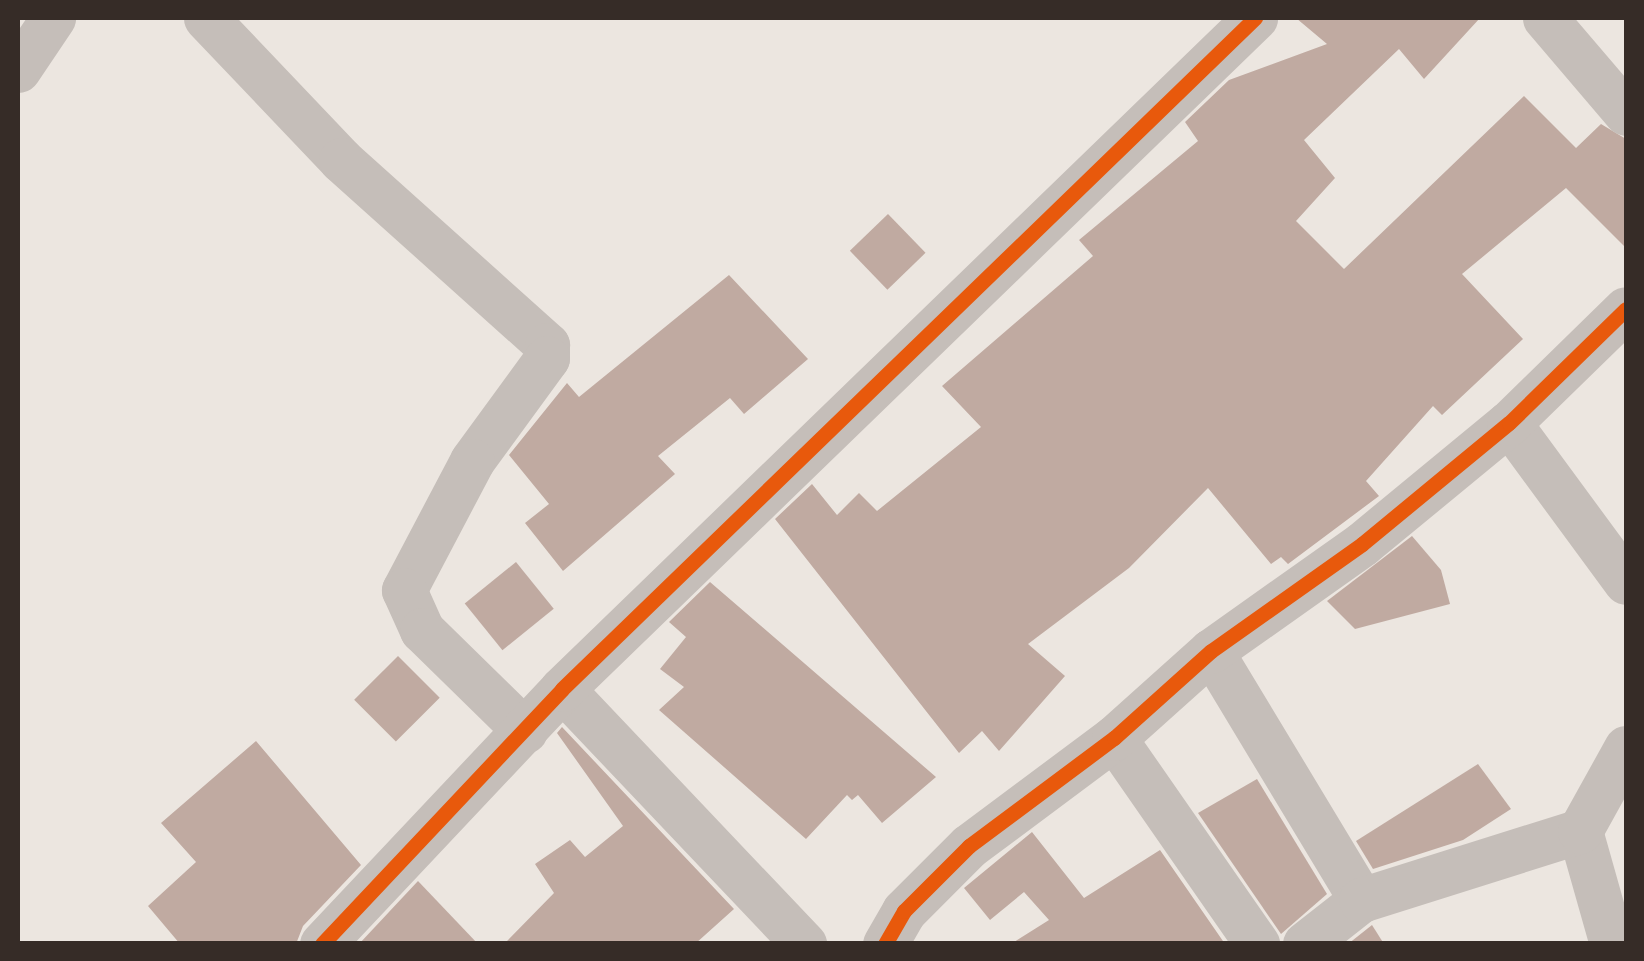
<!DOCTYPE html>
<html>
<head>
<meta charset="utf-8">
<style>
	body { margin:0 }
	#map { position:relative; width:1644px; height:961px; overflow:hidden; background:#ece6e0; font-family:"Alegreya Sans",sans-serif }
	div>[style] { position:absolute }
	.building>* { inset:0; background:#c0aaa1; transform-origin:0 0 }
	.street>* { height:45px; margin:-22.5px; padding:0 22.5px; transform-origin:22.5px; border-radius:22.5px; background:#c5beb9 }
	.cycleway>* { height:15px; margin:-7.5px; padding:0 7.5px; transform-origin:7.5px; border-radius:7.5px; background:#e8590c }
	span { translate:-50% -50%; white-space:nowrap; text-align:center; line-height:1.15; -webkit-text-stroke:9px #faf1e7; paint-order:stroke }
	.frame { position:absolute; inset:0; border:20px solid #362c27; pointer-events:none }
</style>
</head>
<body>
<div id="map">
	<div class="building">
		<div style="clip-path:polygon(1296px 18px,1480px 18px,1424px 79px,1399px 49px,1304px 140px,1335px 178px,1296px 221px,1344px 269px,1524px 96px,1576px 148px,1601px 124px,1626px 139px,1626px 248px,1566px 188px,1462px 274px,1523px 339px,1442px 415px,1433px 406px,1366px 481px,1379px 496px,1288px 564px,1281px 557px,1271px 564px,1208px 488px,1129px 568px,1028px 644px,1065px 676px,999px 751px,982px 731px,959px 753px,775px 519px,812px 484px,837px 515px,859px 493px,877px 511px,981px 427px,942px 386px,1093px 256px,1079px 240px,1198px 141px,1185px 122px,1229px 80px,1327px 44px)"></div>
		<div style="left:888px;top:214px;width:54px;height:53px;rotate:46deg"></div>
		<div style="clip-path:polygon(729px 275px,808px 359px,744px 414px,730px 398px,658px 456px,675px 474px,563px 571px,525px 523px,549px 504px,509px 455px,567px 383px,579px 397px)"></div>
		<div style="clip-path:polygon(1412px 536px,1441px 570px,1450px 604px,1355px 629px,1327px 601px)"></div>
		<div style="left:516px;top:562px;width:60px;height:66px;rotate:51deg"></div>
		<div style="clip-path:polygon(710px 582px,936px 777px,882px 823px,858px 795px,852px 800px,847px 795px,806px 839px,659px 710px,684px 687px,660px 669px,686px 637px,669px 622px)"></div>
		<div style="left:398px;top:656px;width:59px;height:62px;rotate:45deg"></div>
		<div style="clip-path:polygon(562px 727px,734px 909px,695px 944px,504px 944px,554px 893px,535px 864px,570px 840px,585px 857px,623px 826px,557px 733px)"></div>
		<div style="clip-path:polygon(256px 741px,361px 865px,303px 926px,296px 944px,180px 944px,148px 906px,196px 862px,161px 823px)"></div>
		<div style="clip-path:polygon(1478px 764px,1511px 809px,1463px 840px,1373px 869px,1356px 841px)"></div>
		<div style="clip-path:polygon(1257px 779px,1327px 894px,1281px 934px,1198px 813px)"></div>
		<div style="clip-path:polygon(1032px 832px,1084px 898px,1160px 850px,1225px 944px,1011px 944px,1049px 920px,1024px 892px,990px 920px,964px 888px)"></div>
		<div style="clip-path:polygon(418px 881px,478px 944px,359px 944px)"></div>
		<div style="clip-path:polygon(1372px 925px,1384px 944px,1348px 944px)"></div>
	</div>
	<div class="street">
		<div style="left:206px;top:18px;width:196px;rotate:46.4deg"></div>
		<div style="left:341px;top:160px;width:277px;rotate:41.9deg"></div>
		<div style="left:547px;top:345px;width:13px;rotate:90deg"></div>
		<div style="left:547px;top:358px;width:127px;rotate:126.1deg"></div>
		<div style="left:472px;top:461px;width:146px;rotate:117.8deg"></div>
		<div style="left:404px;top:590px;width:44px;rotate:65.8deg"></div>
		<div style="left:422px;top:630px;width:144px;rotate:44.4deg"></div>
		<div style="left:1545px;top:18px;width:125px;rotate:49.5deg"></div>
		<div style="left:18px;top:70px;width:63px;rotate:-56.1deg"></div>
		<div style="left:1509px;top:423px;width:197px;rotate:53.7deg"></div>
		<div style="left:1211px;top:651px;width:291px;rotate:58.9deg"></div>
		<div style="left:562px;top:689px;width:352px;rotate:46.5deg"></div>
		<div style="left:1114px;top:738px;width:251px;rotate:55.2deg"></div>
		<div style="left:1580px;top:831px;width:110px;rotate:74.2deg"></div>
		<div style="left:322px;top:944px;width:350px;rotate:-46.7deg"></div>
		<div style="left:562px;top:689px;width:965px;rotate:-44.08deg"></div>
		<div style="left:885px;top:944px;width:38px;rotate:-60deg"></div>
		<div style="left:904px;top:911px;width:92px;rotate:-45deg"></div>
		<div style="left:969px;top:846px;width:181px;rotate:-36.7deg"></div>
		<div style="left:1114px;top:738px;width:130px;rotate:-41.9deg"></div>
		<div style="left:1211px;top:651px;width:185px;rotate:-35.3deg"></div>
		<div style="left:1362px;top:544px;width:190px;rotate:-39.5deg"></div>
		<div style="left:1509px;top:423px;width:163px;rotate:-44.3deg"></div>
		<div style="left:1305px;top:944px;width:71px;rotate:-38.2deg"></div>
		<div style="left:1361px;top:900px;width:230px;rotate:-17.5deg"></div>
		<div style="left:1580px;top:831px;width:95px;rotate:-61deg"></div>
	</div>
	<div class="cycleway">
		<div style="left:322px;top:944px;width:350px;rotate:-46.7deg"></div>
		<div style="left:562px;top:689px;width:965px;rotate:-44.08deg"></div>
		<div style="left:885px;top:944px;width:38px;rotate:-60deg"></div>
		<div style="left:904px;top:911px;width:92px;rotate:-45deg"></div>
		<div style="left:969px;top:846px;width:181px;rotate:-36.7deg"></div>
		<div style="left:1114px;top:738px;width:130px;rotate:-41.9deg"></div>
		<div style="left:1211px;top:651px;width:185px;rotate:-35.3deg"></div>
		<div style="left:1362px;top:544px;width:190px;rotate:-39.5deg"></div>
		<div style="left:1509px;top:423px;width:163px;rotate:-44.3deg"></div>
	</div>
	<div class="frame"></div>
</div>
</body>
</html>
